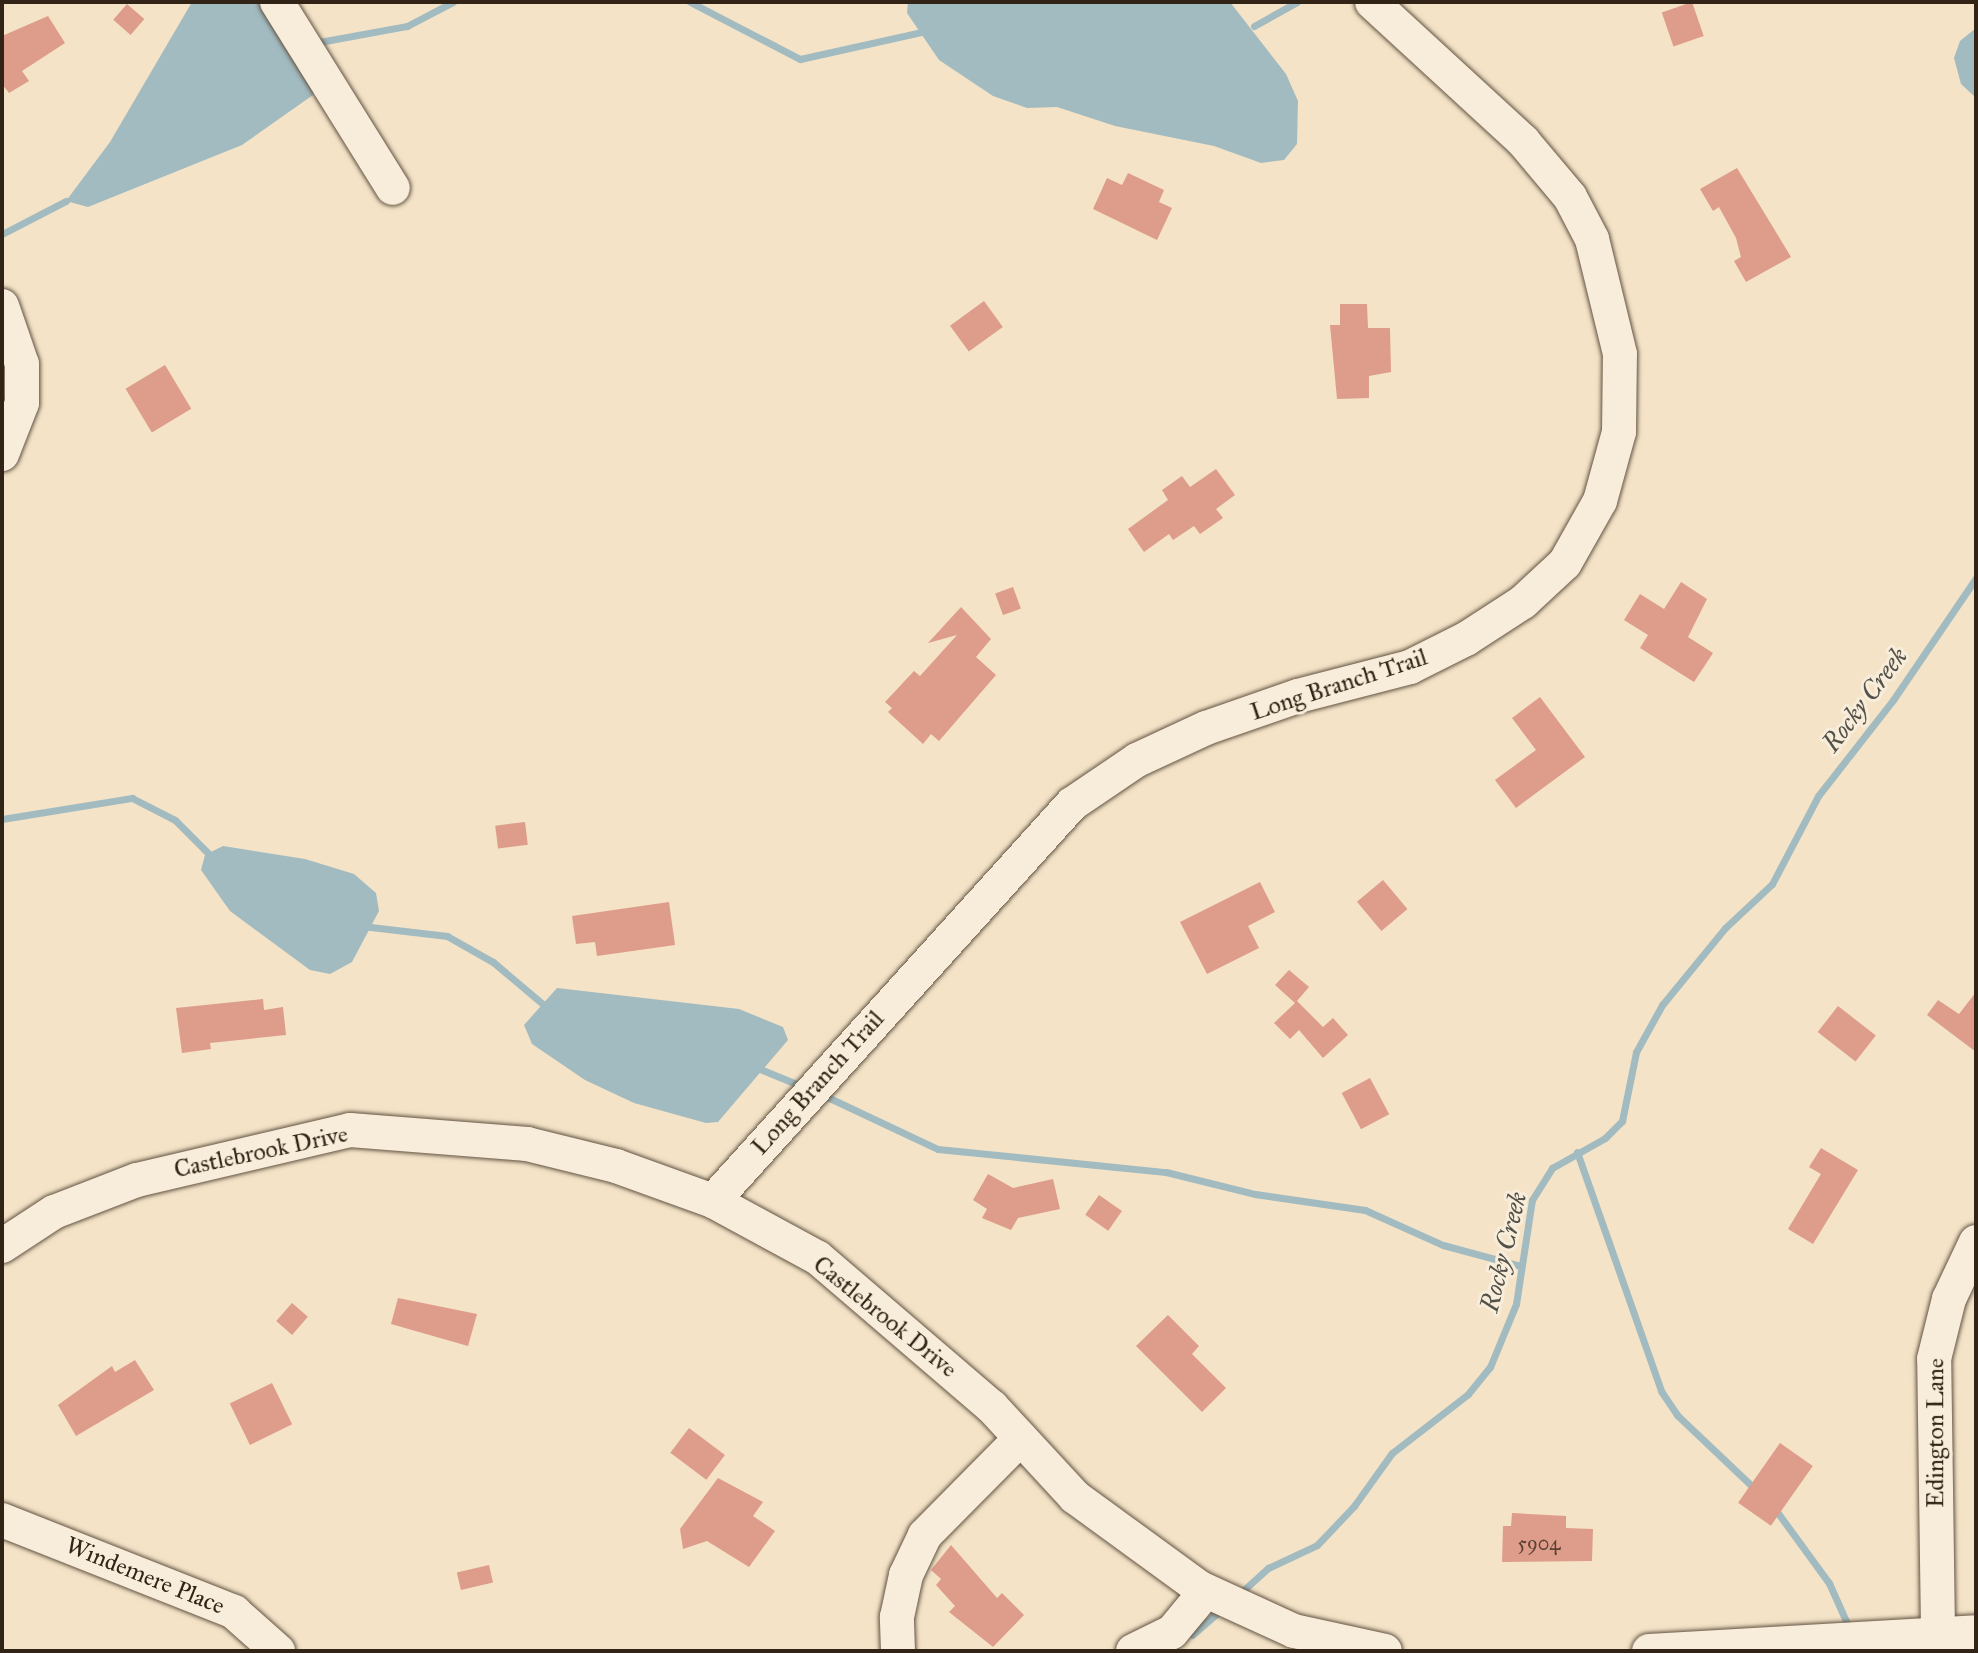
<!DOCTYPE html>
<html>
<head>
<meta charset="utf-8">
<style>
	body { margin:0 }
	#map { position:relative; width:1978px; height:1653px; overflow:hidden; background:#f4e3c7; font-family:"IM FELL Great Primer",serif }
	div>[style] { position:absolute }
	.water>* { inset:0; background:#a2bbc0 }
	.stream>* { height:7px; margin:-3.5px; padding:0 3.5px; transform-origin:3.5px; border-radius:3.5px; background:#a2bbc0 }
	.building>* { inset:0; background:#de9c8b; transform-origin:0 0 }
	.roads { filter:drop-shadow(0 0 2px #625342) drop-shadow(0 0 2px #625342) }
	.minor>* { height:34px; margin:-17px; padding:0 17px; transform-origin:17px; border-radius:17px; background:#f8eddb }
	span { translate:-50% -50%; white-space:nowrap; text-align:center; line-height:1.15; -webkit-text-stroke:6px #f8eddb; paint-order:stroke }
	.number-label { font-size:20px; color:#5c4132 }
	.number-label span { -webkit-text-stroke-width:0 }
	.street-label { font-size:24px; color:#312315 }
	.water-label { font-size:26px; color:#535148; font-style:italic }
	.frame { position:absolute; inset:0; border:4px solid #312315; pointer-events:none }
</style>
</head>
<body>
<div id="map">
	<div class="water">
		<div style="clip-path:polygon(192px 2px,266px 2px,316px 80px,313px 95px,242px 145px,88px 207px,66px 201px,110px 142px)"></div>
		<div style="clip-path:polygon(908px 2px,1230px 2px,1286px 74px,1298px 101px,1297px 144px,1284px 160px,1261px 163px,1214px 146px,1115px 126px,1057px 107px,1027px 108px,993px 96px,939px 60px,907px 13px)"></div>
		<div style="clip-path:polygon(1976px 28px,1976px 98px,1961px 84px,1954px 58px,1960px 41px)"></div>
		<div style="clip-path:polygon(223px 846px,305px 859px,354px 874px,376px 893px,379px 911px,352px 962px,330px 974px,310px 970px,230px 911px,201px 870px,205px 855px)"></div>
		<div style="clip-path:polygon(557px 988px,739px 1009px,783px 1027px,788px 1040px,718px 1122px,706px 1123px,634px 1103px,585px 1080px,532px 1044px,524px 1025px)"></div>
	</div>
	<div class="stream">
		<div style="left:690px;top:2px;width:124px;rotate:27.4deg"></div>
		<div style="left:800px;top:59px;width:125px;rotate:-12.5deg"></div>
		<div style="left:1254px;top:26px;width:49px;rotate:-29.2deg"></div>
		<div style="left:314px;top:43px;width:95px;rotate:-10.4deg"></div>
		<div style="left:407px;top:26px;width:52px;rotate:-27.6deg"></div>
		<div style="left:2px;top:234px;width:72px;rotate:-27.3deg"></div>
		<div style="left:2px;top:819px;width:132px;rotate:-9.2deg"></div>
		<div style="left:132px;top:798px;width:48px;rotate:27.1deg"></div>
		<div style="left:175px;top:820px;width:54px;rotate:45deg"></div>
		<div style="left:362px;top:926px;width:86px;rotate:6.7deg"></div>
		<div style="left:447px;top:936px;width:53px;rotate:29.5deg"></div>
		<div style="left:493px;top:962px;width:68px;rotate:40.2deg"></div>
		<div style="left:760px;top:1069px;width:48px;rotate:22.2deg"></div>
		<div style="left:823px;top:1095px;width:127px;rotate:25.2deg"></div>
		<div style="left:938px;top:1149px;width:229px;rotate:5.8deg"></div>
		<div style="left:1166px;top:1172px;width:92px;rotate:13.9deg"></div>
		<div style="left:1255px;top:1194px;width:111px;rotate:8.3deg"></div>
		<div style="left:1365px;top:1210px;width:85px;rotate:24.2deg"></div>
		<div style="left:1443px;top:1245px;width:81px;rotate:15.1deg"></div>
		<div style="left:1577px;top:1152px;width:253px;rotate:70.6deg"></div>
		<div style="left:1661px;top:1391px;width:29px;rotate:56deg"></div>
		<div style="left:1677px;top:1415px;width:112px;rotate:43.5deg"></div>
		<div style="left:1775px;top:1509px;width:92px;rotate:53.9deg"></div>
		<div style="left:1829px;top:1583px;width:51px;rotate:65.9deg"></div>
		<div style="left:1237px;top:1596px;width:42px;rotate:-42.1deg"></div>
		<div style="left:1268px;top:1568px;width:54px;rotate:-25.1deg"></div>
		<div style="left:1317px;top:1545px;width:54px;rotate:-46.5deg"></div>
		<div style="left:1354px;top:1506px;width:65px;rotate:-54.4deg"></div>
		<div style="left:1392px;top:1453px;width:96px;rotate:-37.8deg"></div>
		<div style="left:1468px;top:1394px;width:35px;rotate:-51deg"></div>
		<div style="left:1490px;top:1367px;width:68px;rotate:-67.6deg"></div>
		<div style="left:1516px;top:1304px;width:105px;rotate:-81.3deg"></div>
		<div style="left:1532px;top:1200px;width:38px;rotate:-58deg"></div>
		<div style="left:1552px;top:1168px;width:61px;rotate:-29.5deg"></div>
		<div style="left:1605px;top:1138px;width:24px;rotate:-45deg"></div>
		<div style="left:1622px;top:1121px;width:70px;rotate:-78.5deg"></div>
		<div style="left:1636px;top:1052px;width:54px;rotate:-61deg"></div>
		<div style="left:1662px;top:1005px;width:99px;rotate:-50.7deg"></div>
		<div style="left:1725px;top:928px;width:64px;rotate:-43.1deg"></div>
		<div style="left:1772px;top:884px;width:99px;rotate:-62.4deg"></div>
		<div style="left:1818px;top:796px;width:122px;rotate:-52deg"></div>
		<div style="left:1893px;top:700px;width:148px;rotate:-55.8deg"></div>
		<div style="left:1192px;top:1635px;width:40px;rotate:-41deg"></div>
	</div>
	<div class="building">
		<div style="left:1692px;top:2px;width:36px;height:32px;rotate:71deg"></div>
		<div style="left:127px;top:4px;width:23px;height:21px;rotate:41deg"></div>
		<div style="clip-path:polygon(48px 16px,65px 43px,22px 71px,29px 81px,9px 93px,2px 84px,2px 36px)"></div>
		<div style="clip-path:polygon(1737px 168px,1791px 257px,1746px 282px,1734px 261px,1741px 257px,1736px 238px,1719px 207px,1713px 211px,1700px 189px)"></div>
		<div style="clip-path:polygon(1128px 173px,1164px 190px,1159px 202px,1172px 208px,1157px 240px,1093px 209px,1107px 178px,1122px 185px)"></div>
		<div style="left:984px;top:301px;width:32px;height:42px;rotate:54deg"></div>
		<div style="clip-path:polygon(1340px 304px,1367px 304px,1368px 328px,1390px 328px,1391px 372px,1369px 376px,1369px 398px,1337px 399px,1330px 325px,1340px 325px)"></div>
		<div style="left:165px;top:365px;width:51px;height:46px;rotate:59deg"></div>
		<div style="clip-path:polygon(1216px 469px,1235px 495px,1216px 509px,1223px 518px,1200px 534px,1194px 526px,1173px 540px,1169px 534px,1144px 552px,1128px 529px,1168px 500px,1162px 490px,1182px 476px,1190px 487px)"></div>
		<div style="clip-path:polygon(1681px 582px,1707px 599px,1688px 637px,1713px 653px,1694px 682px,1640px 648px,1648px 635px,1624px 620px,1640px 594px,1664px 609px)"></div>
		<div style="left:1013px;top:587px;width:23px;height:19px;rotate:70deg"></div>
		<div style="clip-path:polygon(961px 607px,991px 639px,976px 657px,996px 675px,939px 741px,931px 734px,923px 744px,888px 712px,892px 708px,885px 702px,914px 671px,920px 676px,957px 635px,928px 643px)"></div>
		<div style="clip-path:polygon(1540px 697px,1585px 757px,1516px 808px,1495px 780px,1536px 750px,1512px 718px)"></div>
		<div style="left:525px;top:822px;width:23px;height:30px;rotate:83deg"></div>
		<div style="left:1383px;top:880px;width:38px;height:34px;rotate:50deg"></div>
		<div style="clip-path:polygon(1260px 882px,1275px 912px,1248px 926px,1259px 948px,1207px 974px,1180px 922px)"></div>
		<div style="clip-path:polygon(669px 902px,675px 945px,597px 956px,595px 942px,576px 944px,572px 916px)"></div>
		<div style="clip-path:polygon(1289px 970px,1309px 987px,1297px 1001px,1323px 1027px,1333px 1018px,1348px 1035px,1323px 1058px,1299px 1030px,1290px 1039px,1274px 1023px,1295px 1003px,1275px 985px)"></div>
		<div style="clip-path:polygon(1976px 992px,1976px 1052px,1927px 1015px,1938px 1000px,1959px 1014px)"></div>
		<div style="clip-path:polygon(263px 999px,264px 1010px,283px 1007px,286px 1035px,210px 1043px,211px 1049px,182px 1053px,176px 1008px)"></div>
		<div style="left:1838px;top:1006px;width:48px;height:33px;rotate:38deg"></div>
		<div style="left:1370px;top:1078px;width:41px;height:32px;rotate:62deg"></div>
		<div style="clip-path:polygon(1821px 1148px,1858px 1170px,1813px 1244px,1788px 1229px,1821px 1174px,1809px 1167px)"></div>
		<div style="clip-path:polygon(988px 1174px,1013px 1188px,1053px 1179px,1060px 1209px,1018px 1218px,1011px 1230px,982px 1218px,987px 1209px,973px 1200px)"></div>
		<div style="left:1099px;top:1195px;width:28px;height:24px;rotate:35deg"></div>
		<div style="clip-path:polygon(398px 1298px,477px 1314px,468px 1346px,391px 1324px)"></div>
		<div style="left:292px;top:1303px;width:21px;height:24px;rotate:41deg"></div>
		<div style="clip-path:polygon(1168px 1315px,1199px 1346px,1192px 1354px,1226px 1388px,1202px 1412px,1136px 1346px)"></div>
		<div style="clip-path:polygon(135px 1360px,154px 1390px,76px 1436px,58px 1405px,112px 1366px,115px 1372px)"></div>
		<div style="left:272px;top:1383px;width:46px;height:47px;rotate:64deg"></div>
		<div style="left:689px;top:1428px;width:45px;height:31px;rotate:37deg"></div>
		<div style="left:1780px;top:1443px;width:40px;height:73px;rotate:35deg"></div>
		<div style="clip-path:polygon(718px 1478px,763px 1502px,753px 1516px,775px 1531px,749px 1567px,707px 1541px,683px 1549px,680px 1529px)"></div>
		<div style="clip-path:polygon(1512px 1513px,1566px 1516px,1566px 1528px,1593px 1529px,1592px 1561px,1502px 1562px,1503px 1526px,1511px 1526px)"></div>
		<div style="clip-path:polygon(951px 1545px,997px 1598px,1002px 1593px,1024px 1615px,993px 1647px,949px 1612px,955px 1606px,936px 1585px,941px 1579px,931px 1570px)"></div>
		<div style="left:489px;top:1565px;width:18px;height:33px;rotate:77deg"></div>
	</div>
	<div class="roads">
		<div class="minor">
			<div style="left:277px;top:2px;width:219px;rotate:58.1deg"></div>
			<div style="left:2px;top:306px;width:61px;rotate:71deg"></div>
			<div style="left:22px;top:364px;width:39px;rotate:90deg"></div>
			<div style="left:22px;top:403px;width:55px;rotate:111.4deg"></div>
			<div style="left:713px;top:1201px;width:535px;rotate:-47.88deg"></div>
			<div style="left:1072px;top:804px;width:78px;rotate:-34.1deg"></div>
			<div style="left:1137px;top:760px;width:76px;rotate:-24.9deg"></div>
			<div style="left:1206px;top:728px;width:97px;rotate:-19.2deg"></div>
			<div style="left:1298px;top:696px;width:116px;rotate:-14.5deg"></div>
			<div style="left:1410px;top:667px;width:63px;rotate:-26.6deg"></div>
			<div style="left:1466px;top:639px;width:68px;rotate:-33deg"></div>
			<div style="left:1523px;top:602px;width:57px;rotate:-42.9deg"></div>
			<div style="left:1565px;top:563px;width:71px;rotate:-60.6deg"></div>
			<div style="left:1600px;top:501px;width:72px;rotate:-74.6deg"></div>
			<div style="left:1619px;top:432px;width:78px;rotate:-89.3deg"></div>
			<div style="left:1620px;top:354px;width:118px;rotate:-103.7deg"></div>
			<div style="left:1592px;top:239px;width:47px;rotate:-117.6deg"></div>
			<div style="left:1570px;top:197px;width:73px;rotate:-130deg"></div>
			<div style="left:1523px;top:141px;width:205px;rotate:-137.4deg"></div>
			<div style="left:2px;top:1246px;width:62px;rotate:-33.2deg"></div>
			<div style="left:54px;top:1212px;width:89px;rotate:-21.1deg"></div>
			<div style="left:137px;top:1180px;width:219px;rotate:-13.2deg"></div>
			<div style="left:350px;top:1130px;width:178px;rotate:4.5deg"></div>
			<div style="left:527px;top:1144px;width:92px;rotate:13.9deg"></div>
			<div style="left:616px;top:1166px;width:103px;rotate:19.8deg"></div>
			<div style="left:713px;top:1201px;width:119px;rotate:28.5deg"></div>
			<div style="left:818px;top:1258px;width:229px;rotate:40.6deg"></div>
			<div style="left:992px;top:1407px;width:122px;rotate:47.3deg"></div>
			<div style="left:1075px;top:1497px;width:155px;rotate:36.1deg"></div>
			<div style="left:1200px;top:1588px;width:103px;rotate:24.6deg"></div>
			<div style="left:1294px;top:1631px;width:93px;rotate:12.4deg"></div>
			<div style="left:2px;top:1520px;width:250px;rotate:21.6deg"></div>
			<div style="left:234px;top:1612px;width:59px;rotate:41.6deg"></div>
			<div style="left:1938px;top:1632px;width:273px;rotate:-90.8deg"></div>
			<div style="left:1934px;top:1359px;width:62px;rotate:-76deg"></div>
			<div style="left:1949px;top:1299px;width:63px;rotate:-64.7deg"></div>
			<div style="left:898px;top:1651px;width:34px;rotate:-92deg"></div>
			<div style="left:897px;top:1617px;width:43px;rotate:-77.9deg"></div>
			<div style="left:906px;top:1575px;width:44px;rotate:-64.6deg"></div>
			<div style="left:925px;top:1535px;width:136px;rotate:-45.3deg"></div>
			<div style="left:1133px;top:1651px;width:43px;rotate:-26deg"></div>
			<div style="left:1172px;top:1632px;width:53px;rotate:-50.3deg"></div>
			<div style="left:1649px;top:1651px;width:328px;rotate:-3.3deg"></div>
		</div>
	</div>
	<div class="number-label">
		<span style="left:1539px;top:1543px">5904</span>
	</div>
	<div class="street-label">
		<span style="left:1339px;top:685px;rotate:-18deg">Long Branch Trail</span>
		<span style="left:818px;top:1083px;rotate:-48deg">Long Branch Trail</span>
		<span style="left:261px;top:1152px;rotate:-12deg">Castlebrook Drive</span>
		<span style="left:885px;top:1317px;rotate:39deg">Castlebrook Drive</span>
		<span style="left:1936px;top:1433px;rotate:-90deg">Edington Lane</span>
		<span style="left:145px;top:1576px;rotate:22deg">Windemere Place</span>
	</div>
	<div class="water-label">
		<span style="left:1865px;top:700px;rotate:-53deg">Rocky Creek</span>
		<span style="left:1504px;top:1252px;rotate:-76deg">Rocky Creek</span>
	</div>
	<div class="frame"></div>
</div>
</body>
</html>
